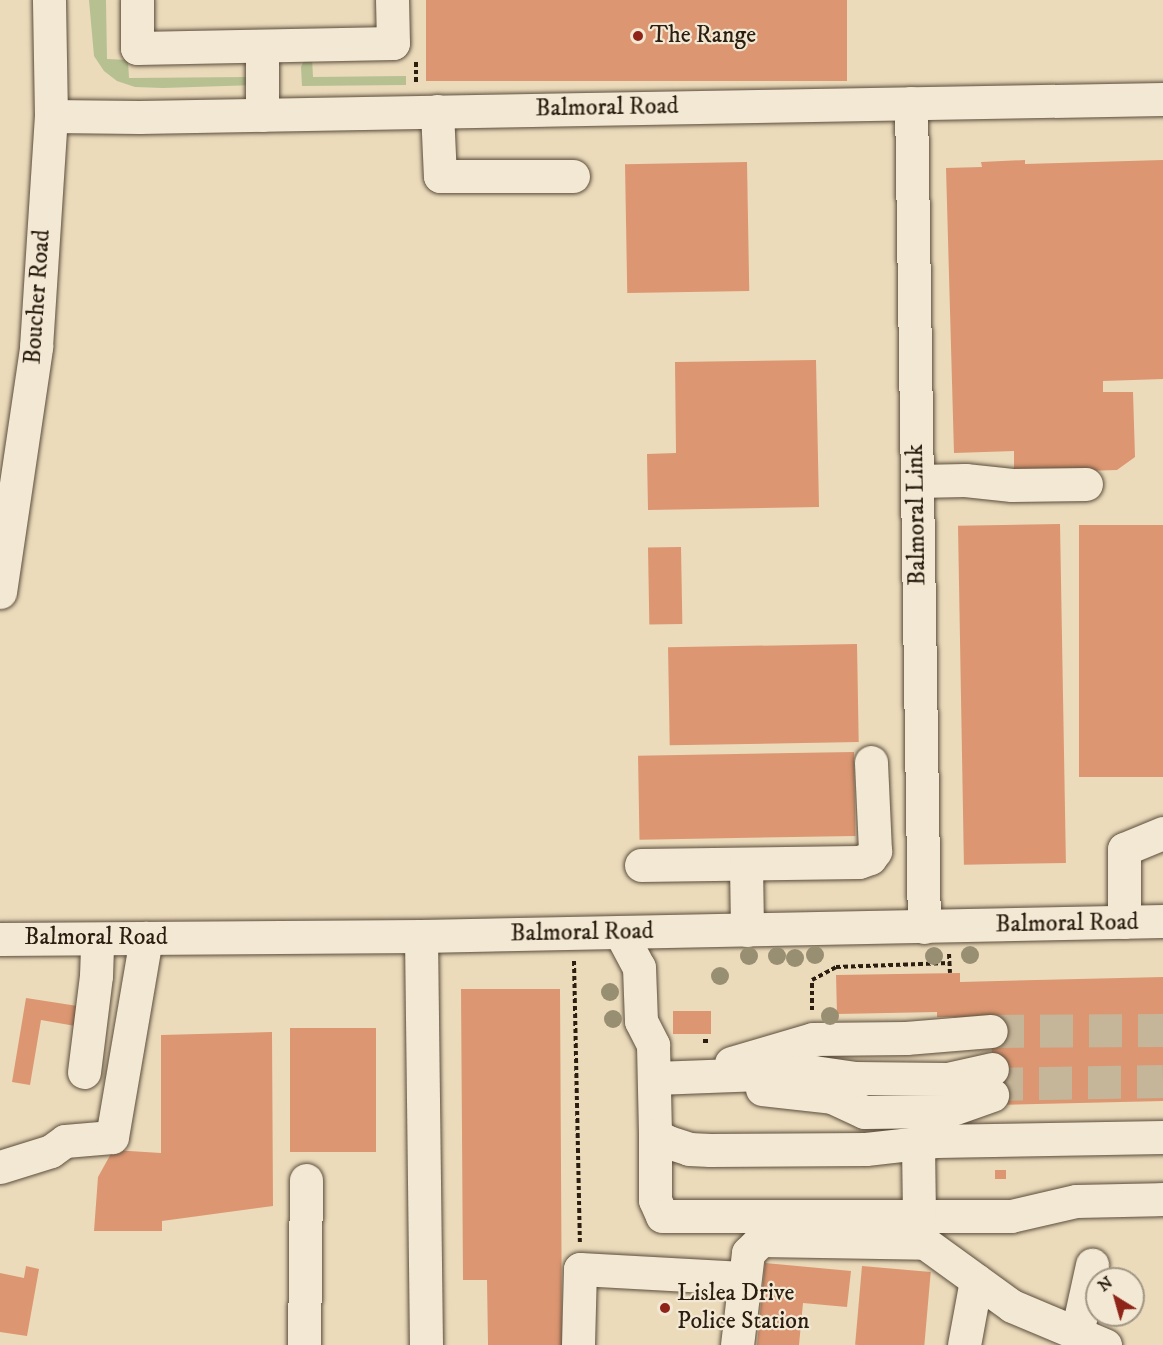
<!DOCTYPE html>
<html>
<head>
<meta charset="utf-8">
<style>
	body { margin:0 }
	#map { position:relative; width:1163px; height:1345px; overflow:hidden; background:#ebdbbb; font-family:"IM FELL DW Pica",serif }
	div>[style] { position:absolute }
	.green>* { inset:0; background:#b6c091 }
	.building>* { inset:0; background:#dc9671; transform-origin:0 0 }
	.minor-tunnel>* { height:33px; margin-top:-16.5px; transform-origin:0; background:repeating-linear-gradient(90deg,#c5b599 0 33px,transparent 0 49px) }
	.path>* { height:4px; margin-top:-2px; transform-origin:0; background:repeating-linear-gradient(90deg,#2b1e11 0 4.5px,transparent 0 7.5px) }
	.roads { filter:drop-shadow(0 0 2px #5b4d3c) drop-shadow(0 0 2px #5b4d3c) }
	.minor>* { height:33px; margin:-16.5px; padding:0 16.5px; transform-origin:16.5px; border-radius:16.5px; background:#f2e8d3 }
	.trees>* { width:18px; height:18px; margin:-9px; border-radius:50%; background:#988e72 }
	.dots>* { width:16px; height:16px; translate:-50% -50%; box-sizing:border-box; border:3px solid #f2e8d3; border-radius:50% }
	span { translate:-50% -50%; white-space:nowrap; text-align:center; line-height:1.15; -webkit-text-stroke:4.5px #f2e8d3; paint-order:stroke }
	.poi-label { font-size:24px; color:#2b1e11 }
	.left { translate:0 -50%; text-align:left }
	.street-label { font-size:24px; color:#2b1e11 }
	.north { position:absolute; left:1085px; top:1267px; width:60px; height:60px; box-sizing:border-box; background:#f2e8d3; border:2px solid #a29785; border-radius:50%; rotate:323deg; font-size:16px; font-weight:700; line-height:24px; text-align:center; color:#2b1e11 }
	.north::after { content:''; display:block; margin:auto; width:21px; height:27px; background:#8f2418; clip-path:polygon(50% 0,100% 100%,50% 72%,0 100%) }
</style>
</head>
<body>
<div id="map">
	<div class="green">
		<div style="clip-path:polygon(89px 0,106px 0,107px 59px,128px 60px,129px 78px,248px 77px,260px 85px,163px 88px,135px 87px,117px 81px,104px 71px,94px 56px)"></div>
		<div style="clip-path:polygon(312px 58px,313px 77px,406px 76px,406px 85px,302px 86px,301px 67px,304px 60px)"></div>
	</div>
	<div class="building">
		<div style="left:426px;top:0;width:421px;height:81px"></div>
		<div style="clip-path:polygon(1025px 160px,1025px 164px,1163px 160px,1163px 379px,1103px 381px,1103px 392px,1133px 392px,1135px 457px,1117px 470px,1014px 473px,1014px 451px,954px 453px,946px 168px,982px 167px,981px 162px)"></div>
		<div style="left:747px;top:162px;width:129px;height:122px;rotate:89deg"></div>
		<div style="clip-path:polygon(816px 360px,819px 507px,648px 510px,647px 454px,676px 453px,675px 362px)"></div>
		<div style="left:1060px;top:524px;width:339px;height:102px;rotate:89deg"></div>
		<div style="left:1163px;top:525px;width:252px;height:84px;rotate:90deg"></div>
		<div style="left:681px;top:547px;width:77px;height:33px;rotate:89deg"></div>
		<div style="left:857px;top:644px;width:98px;height:189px;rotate:89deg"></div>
		<div style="left:854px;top:752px;width:84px;height:216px;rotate:89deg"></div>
		<div style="clip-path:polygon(960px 973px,960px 982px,1163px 977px,1163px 1101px,993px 1105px,991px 1019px,954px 1020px,954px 1017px,937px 1017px,937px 1012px,837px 1014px,836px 975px)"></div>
		<div style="clip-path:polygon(461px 989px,560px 989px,562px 1345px,488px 1345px,487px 1280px,463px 1280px)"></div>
		<div style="clip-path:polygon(26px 998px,84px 1007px,81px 1027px,41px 1020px,30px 1085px,12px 1082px)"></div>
		<div style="left:673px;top:1011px;width:38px;height:23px"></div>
		<div style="left:376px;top:1028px;width:124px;height:86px;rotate:90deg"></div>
		<div style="clip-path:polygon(272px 1032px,273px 1206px,162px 1221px,162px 1231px,94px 1231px,98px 1177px,113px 1150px,161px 1153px,161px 1035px)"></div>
		<div style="left:995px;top:1170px;width:11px;height:9px"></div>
		<div style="clip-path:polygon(765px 1263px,851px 1271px,847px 1307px,803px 1303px,799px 1345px,757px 1345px)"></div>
		<div style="clip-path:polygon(26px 1266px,39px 1269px,27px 1336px,0 1332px,0 1273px,24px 1278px)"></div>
		<div style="left:862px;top:1266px;width:69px;height:79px;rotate:5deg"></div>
	</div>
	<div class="minor-tunnel">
		<div style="left:991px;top:1031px;width:172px;rotate:-0.3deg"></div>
		<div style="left:990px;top:1084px;width:173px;rotate:-1deg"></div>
	</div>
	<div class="path">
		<div style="left:416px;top:62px;width:22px;rotate:90deg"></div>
		<div style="left:949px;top:954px;width:19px;rotate:87deg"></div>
		<div style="left:574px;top:961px;width:281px;rotate:88.8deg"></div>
		<div style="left:812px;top:1010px;width:30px;rotate:-90deg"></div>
		<div style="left:812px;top:980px;width:27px;rotate:-28deg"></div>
		<div style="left:836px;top:967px;width:113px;rotate:-2deg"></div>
		<div style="left:703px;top:1041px;width:8px"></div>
	</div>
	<div class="roads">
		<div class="minor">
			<div style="left:137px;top:0;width:48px;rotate:90deg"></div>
			<div style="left:137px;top:48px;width:256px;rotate:-1.1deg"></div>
			<div style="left:393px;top:43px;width:43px;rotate:-91.3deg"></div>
			<div style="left:911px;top:103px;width:824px;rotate:89.1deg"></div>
			<div style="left:437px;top:111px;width:65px;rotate:87.4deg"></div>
			<div style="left:440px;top:176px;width:133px"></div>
			<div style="left:262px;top:115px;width:69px;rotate:-90deg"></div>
			<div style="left:51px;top:116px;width:88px;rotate:0.7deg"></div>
			<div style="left:139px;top:117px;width:1024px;rotate:-1.01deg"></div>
			<div style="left:917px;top:481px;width:48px;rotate:-1.2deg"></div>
			<div style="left:965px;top:480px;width:47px;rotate:6.1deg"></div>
			<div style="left:1012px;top:485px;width:74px;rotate:-0.8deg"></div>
			<div style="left:0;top:592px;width:248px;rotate:-81.6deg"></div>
			<div style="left:36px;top:347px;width:231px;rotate:-86.3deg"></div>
			<div style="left:51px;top:116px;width:116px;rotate:-91deg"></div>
			<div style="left:641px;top:865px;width:218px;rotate:-0.8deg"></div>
			<div style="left:859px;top:862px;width:12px;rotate:-20deg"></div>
			<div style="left:870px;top:858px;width:9px;rotate:-54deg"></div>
			<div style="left:875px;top:851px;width:89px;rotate:-92.6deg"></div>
			<div style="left:746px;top:865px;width:65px;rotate:89.1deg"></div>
			<div style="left:1124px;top:922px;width:73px;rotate:-90deg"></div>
			<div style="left:1124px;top:849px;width:42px;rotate:-22.3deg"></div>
			<div style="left:620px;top:932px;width:40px;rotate:62deg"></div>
			<div style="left:639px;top:967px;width:54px;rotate:87.9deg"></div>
			<div style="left:641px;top:1021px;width:27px;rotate:63deg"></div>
			<div style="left:653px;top:1045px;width:90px;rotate:88.7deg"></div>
			<div style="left:655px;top:1135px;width:15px;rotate:28deg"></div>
			<div style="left:668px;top:1142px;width:22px;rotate:18deg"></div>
			<div style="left:689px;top:1149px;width:21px;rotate:3deg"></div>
			<div style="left:710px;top:1150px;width:156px;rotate:-0.4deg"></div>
			<div style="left:866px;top:1149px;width:70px;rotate:-6.5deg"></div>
			<div style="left:936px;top:1141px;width:227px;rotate:-1deg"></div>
			<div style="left:421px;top:936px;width:409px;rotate:89.3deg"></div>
			<div style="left:0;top:939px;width:421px;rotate:-0.4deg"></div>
			<div style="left:421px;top:936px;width:742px;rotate:-1.16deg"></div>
			<div style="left:731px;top:1063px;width:85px;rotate:-16.3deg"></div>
			<div style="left:813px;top:1039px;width:93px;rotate:-0.6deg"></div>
			<div style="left:906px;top:1038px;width:85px;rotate:-4.7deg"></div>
			<div style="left:84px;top:1072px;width:97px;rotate:-82.9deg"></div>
			<div style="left:96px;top:976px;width:37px;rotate:-88deg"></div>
			<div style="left:655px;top:1078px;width:159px;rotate:-2.2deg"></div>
			<div style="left:814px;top:1072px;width:40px;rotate:8.5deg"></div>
			<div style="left:854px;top:1078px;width:93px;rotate:0.6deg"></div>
			<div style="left:947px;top:1079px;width:46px;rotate:-12.5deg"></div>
			<div style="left:762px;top:1089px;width:70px;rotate:6.5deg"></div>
			<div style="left:832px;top:1097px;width:35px;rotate:25deg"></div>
			<div style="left:864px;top:1112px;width:83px;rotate:-0.7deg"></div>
			<div style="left:947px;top:1111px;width:48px;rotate:-19.6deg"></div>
			<div style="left:655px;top:1135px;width:65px;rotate:90deg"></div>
			<div style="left:655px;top:1200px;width:17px;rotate:66deg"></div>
			<div style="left:662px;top:1216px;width:349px"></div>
			<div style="left:1011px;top:1216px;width:67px;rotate:-13deg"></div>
			<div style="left:1076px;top:1201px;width:87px;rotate:-1.3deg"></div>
			<div style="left:918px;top:1144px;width:72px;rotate:89.2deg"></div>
			<div style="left:0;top:1167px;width:53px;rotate:-17.4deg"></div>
			<div style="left:51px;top:1151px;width:17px;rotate:-36deg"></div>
			<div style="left:65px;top:1141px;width:47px;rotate:-4.9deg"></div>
			<div style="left:112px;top:1137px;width:202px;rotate:-80.3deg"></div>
			<div style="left:1077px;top:1333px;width:70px;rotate:-77.6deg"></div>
			<div style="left:304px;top:1345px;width:165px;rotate:-89.3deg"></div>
			<div style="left:578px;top:1345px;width:76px;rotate:-88.5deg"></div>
			<div style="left:580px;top:1269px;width:163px;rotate:3.2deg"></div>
			<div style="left:737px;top:1345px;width:93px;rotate:-83.2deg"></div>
			<div style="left:748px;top:1253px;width:18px;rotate:-45deg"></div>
			<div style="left:761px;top:1240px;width:164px;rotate:1deg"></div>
			<div style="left:925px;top:1243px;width:107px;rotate:35.9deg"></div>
			<div style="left:1012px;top:1306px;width:101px;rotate:22.8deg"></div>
			<div style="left:964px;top:1345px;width:66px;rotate:-79.5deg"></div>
		</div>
	</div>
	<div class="trees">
		<div style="left:815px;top:955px"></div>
		<div style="left:970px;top:955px"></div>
		<div style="left:749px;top:956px"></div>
		<div style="left:777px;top:956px"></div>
		<div style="left:934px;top:956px"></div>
		<div style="left:795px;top:958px"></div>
		<div style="left:720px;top:976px"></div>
		<div style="left:610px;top:992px"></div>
		<div style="left:830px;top:1016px"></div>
		<div style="left:613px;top:1019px"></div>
	</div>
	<div class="dots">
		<div style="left:638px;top:36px;background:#8f2418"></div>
		<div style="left:665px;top:1308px;background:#8f2418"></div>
	</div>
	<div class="poi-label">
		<span class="left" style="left:650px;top:36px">The Range</span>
		<span class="left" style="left:677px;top:1308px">Lislea Drive<br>Police Station</span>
	</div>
	<div class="street-label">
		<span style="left:607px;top:108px;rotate:-1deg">Balmoral Road</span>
		<span style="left:38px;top:297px;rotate:-86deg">Boucher Road</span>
		<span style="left:917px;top:515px;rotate:-91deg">Balmoral Link</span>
		<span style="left:1067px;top:924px;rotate:-1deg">Balmoral Road</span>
		<span style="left:582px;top:933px;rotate:-1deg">Balmoral Road</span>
		<span style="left:96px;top:938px">Balmoral Road</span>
	</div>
	<div class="north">N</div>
</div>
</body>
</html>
